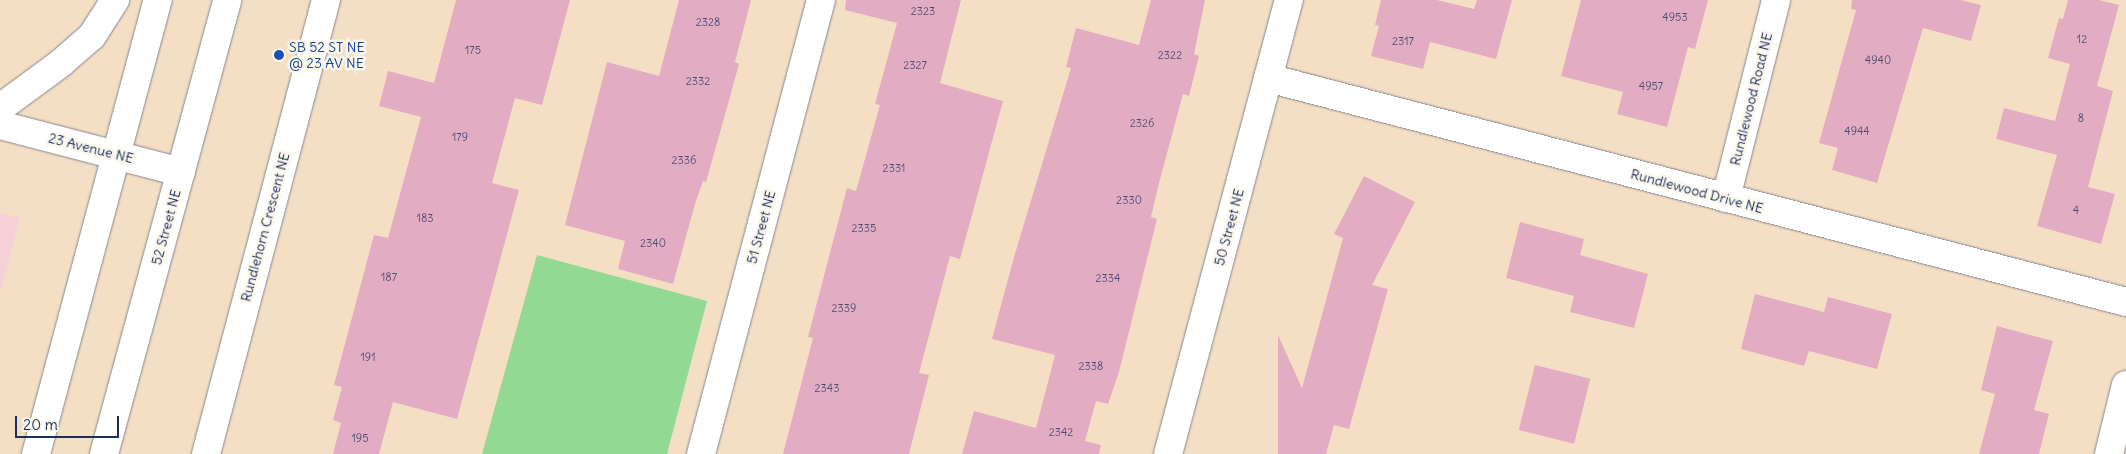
<!DOCTYPE html>
<html>
<head>
<meta charset="utf-8">
<style>
	body { margin:0 }
	#map { position:relative; width:2126px; height:454px; overflow:hidden; background:#f5dfc4; font-family:Delius,sans-serif }
	div>[style] { position:absolute }
	.built>* { inset:0; background:#f6cfd7 }
	.green>* { inset:0; background:#93d993 }
	.building>* { inset:0; background:#e2adc2; transform-origin:0 0 }
	.roads { filter:drop-shadow(0 0 1px #888791) drop-shadow(0 0 1px #888791) }
	.street>* { height:28px; margin:-14px; padding:0 14px; transform-origin:14px; border-radius:14px; background:#fff }
	.secondary>* { height:28px; margin:-14px; padding:0 14px; transform-origin:14px; border-radius:14px; background:#fff }
	.dots>* { width:14px; height:14px; translate:-50% -50%; box-sizing:border-box; border:2px solid #fbf7ec; border-radius:50% }
	span { translate:-50% -50%; white-space:nowrap; text-align:center; line-height:1.15; -webkit-text-stroke:5px #fbf7ec; paint-order:stroke }
	.number-label { font-size:11px; color:#4d4e77 }
	.number-label span { -webkit-text-stroke-width:0 }
	.transit-label { font-size:14px; color:#164399 }
	.left { translate:0 -50%; text-align:left }
	.street-label { font-size:14px; color:#1b2f5e }
	.scale { position:absolute; left:15px; top:416px; width:104px; height:22px; box-sizing:border-box; border:2px solid #1b2f5e; border-top:0; padding-left:6px; font-size:15px; line-height:18px; white-space:nowrap; color:#1b2f5e; -webkit-text-stroke:4px #fbf7ec; paint-order:stroke }
</style>
</head>
<body>
<div id="map">
	<div class="built">
		<div style="clip-path:polygon(0 213px,20px 218px,0 292px)"></div>
	</div>
	<div class="green">
		<div style="clip-path:polygon(537px 255px,707px 301px,667px 454px,482px 454px)"></div>
	</div>
	<div class="building">
		<div style="clip-path:polygon(456px 0,570px 0,542px 105px,515px 98px,492px 183px,519px 190px,457px 419px,393px 402px,379px 454px,333px 454px,341px 423px,333px 420px,342px 387px,334px 385px,374px 235px,388px 238px,421px 117px,379px 106px,388px 71px,434px 83px)"></div>
		<div style="clip-path:polygon(679px 0,751px 0,735px 62px,739px 64px,728px 104px,706px 182px,703px 181px,695px 204px,673px 284px,618px 269px,625px 241px,565px 225px,607px 62px,659px 76px)"></div>
		<div style="clip-path:polygon(846px 0,961px 0,940px 83px,1003px 101px,960px 259px,950px 256px,919px 373px,929px 375px,909px 454px,783px 454px,813px 338px,808px 337px,847px 188px,856px 191px,880px 105px,875px 104px,897px 23px,845px 10px)"></div>
		<div style="clip-path:polygon(1151px 0,1205px 0,1194px 54px,1199px 56px,1189px 96px,1183px 94px,1159px 183px,1151px 217px,1157px 219px,1119px 372px,1108px 404px,1096px 401px,1085px 441px,1101px 445px,1099px 454px,962px 454px,974px 411px,1036px 428px,1055px 355px,992px 339px,1014px 257px,1071px 68px,1066px 67px,1076px 28px,1139px 45px)"></div>
		<div style="clip-path:polygon(1381px 0,1437px 0,1474px 9px,1477px 0,1512px 0,1496px 59px,1430px 42px,1423px 69px,1371px 56px,1379px 26px,1375px 25px)"></div>
		<div style="clip-path:polygon(1581px 0,1708px 0,1695px 49px,1688px 47px,1667px 127px,1617px 114px,1623px 92px,1561px 76px)"></div>
		<div style="clip-path:polygon(1852px 0,1960px 0,1981px 5px,1971px 41px,1923px 28px,1877px 183px,1832px 170px,1838px 148px,1819px 143px,1856px 10px,1851px 9px)"></div>
		<div style="clip-path:polygon(2068px 0,2099px 0,2119px 5px,2097px 86px,2113px 91px,2088px 187px,2115px 194px,2101px 244px,2037px 226px,2057px 155px,1996px 139px,2004px 108px,2055px 121px,2070px 64px,2048px 58px,2059px 18px,2063px 19px)"></div>
		<div style="clip-path:polygon(1364px 176px,1415px 202px,1372px 285px,1388px 289px,1349px 429px,1334px 425px,1326px 454px,1278px 454px,1278px 335px,1302px 388px,1343px 238px,1334px 234px)"></div>
		<div style="clip-path:polygon(1520px 222px,1584px 239px,1580px 255px,1648px 274px,1634px 328px,1570px 312px,1574px 296px,1506px 278px)"></div>
		<div style="clip-path:polygon(1755px 294px,1824px 312px,1828px 297px,1892px 314px,1877px 369px,1809px 351px,1804px 366px,1741px 349px)"></div>
		<div style="clip-path:polygon(1997px 326px,2053px 341px,2034px 410px,2049px 414px,2039px 454px,1979px 454px,1995px 394px,1981px 390px)"></div>
		<div style="left:1535px;top:365px;width:57px;height:67px;rotate:14deg"></div>
	</div>
	<div class="roads">
		<div class="street">
			<div style="left:1268px;top:78px;width:887px;rotate:14.63deg"></div>
			<div style="left:0;top:125px;width:187px;rotate:14.6deg"></div>
			<div style="left:1726px;top:198px;width:204px;rotate:-75.8deg"></div>
			<div style="left:206px;top:454px;width:470px;rotate:-75.2deg"></div>
			<div style="left:701px;top:454px;width:470px;rotate:-75.2deg"></div>
			<div style="left:1168px;top:454px;width:470px;rotate:-75.1deg"></div>
			<div style="left:2109px;top:454px;width:71px;rotate:-76.2deg"></div>
		</div>
		<div class="secondary">
			<div style="left:0;top:108px;width:76px;rotate:-36.4deg"></div>
			<div style="left:61px;top:63px;width:41px;rotate:-41.1deg"></div>
			<div style="left:92px;top:36px;width:43px;rotate:-57.4deg"></div>
			<div style="left:36px;top:454px;width:470px;rotate:-75deg"></div>
			<div style="left:104px;top:454px;width:470px;rotate:-74.8deg"></div>
		</div>
	</div>
	<div class="dots">
		<div style="left:279px;top:55px;background:#1a4fb4"></div>
	</div>
	<div class="number-label">
		<span style="left:923px;top:11px">2323</span>
		<span style="left:1675px;top:17px">4953</span>
		<span style="left:708px;top:22px">2328</span>
		<span style="left:2082px;top:39px">12</span>
		<span style="left:1403px;top:41px">2317</span>
		<span style="left:473px;top:50px">175</span>
		<span style="left:1170px;top:55px">2322</span>
		<span style="left:1878px;top:60px">4940</span>
		<span style="left:915px;top:65px">2327</span>
		<span style="left:698px;top:81px">2332</span>
		<span style="left:1651px;top:86px">4957</span>
		<span style="left:2081px;top:118px">8</span>
		<span style="left:1142px;top:123px">2326</span>
		<span style="left:1857px;top:131px">4944</span>
		<span style="left:460px;top:137px">179</span>
		<span style="left:684px;top:160px">2336</span>
		<span style="left:894px;top:168px">2331</span>
		<span style="left:1129px;top:200px">2330</span>
		<span style="left:2076px;top:210px">4</span>
		<span style="left:425px;top:218px">183</span>
		<span style="left:864px;top:228px">2335</span>
		<span style="left:653px;top:243px">2340</span>
		<span style="left:389px;top:277px">187</span>
		<span style="left:1108px;top:278px">2334</span>
		<span style="left:844px;top:308px">2339</span>
		<span style="left:368px;top:357px">191</span>
		<span style="left:1091px;top:366px">2338</span>
		<span style="left:827px;top:388px">2343</span>
		<span style="left:1061px;top:432px">2342</span>
		<span style="left:360px;top:438px">195</span>
	</div>
	<div class="transit-label">
		<span class="left" style="left:289px;top:55px">SB 52 ST NE<br>@ 23 AV NE</span>
	</div>
	<div class="street-label">
		<span style="left:1751px;top:99px;rotate:-76deg">Rundlewood Road NE</span>
		<span style="left:91px;top:148px;rotate:14deg">23 Avenue NE</span>
		<span style="left:1697px;top:191px;rotate:15deg">Rundlewood Drive NE</span>
		<span style="left:166px;top:227px;rotate:-75deg">52 Street NE</span>
		<span style="left:265px;top:227px;rotate:-75deg">Rundlehorn Crescent NE</span>
		<span style="left:761px;top:227px;rotate:-75deg">51 Street NE</span>
		<span style="left:1229px;top:227px;rotate:-75deg">50 Street NE</span>
	</div>
	<div class="scale">20 m</div>
</div>
</body>
</html>
